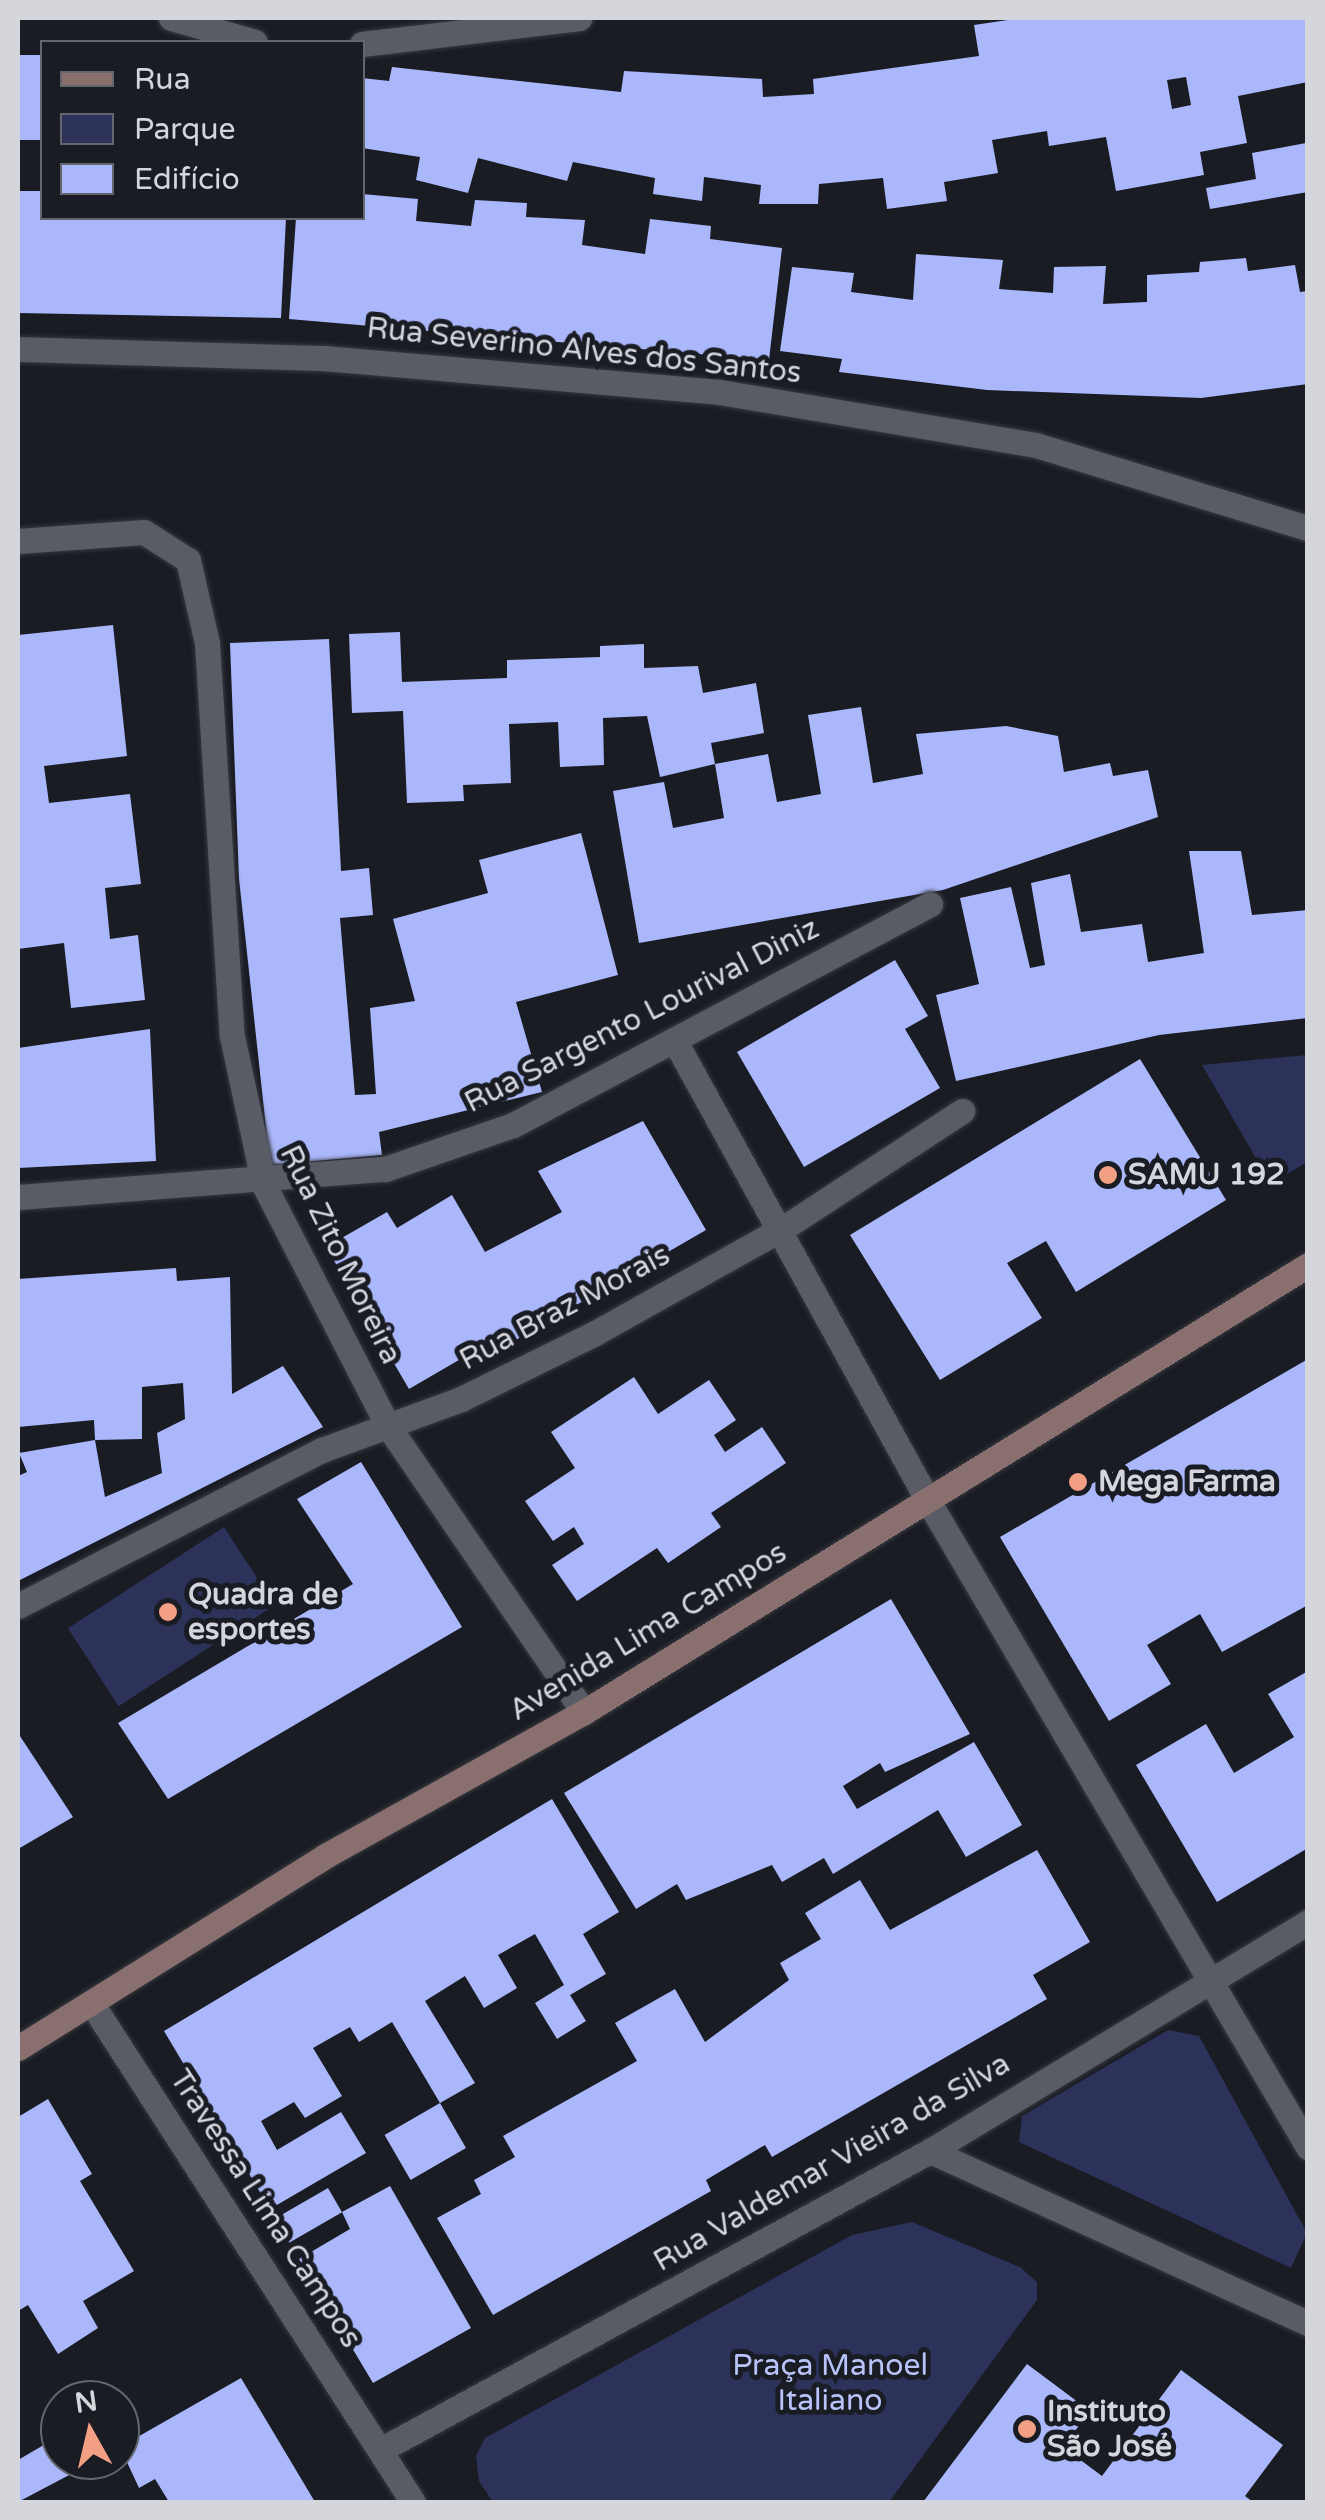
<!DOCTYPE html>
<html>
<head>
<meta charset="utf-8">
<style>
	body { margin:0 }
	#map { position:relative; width:1325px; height:2520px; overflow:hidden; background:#1a1c24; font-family:"Varela Round",sans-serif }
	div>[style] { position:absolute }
	.green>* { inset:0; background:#2c3259; transform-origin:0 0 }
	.building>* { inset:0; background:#aab7fb; transform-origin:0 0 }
	.roads { filter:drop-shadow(0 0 2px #37393f) drop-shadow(0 0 2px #37393f) }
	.lane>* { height:25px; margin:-12.5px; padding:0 12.5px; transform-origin:12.5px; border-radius:12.5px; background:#595b65 }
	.street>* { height:25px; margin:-12.5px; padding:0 12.5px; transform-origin:12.5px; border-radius:12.5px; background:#595b65 }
	.secondary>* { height:25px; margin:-12.5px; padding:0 12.5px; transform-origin:12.5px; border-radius:12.5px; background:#896f6d }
	.dots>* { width:28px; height:28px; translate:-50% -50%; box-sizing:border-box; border:5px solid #1a1c24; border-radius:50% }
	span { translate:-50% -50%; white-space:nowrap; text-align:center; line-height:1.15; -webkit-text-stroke:10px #1a1c24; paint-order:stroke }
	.street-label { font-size:30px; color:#d4d6dc }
	.poi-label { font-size:30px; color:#d4d6dc; font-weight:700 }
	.left { translate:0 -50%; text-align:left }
	.park-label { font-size:30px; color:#b8c3f9 }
	.frame { position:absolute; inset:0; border:20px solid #d4d6dc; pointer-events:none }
	.legend { position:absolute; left:40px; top:40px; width:325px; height:180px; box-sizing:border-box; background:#1a1c24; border:2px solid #64666e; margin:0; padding:12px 18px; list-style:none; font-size:30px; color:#d4d6dc }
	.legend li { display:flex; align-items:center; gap:20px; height:50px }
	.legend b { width:50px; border:2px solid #64666e }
	.north { position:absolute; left:40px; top:2380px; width:100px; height:100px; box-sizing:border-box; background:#1a1c24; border:2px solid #64666e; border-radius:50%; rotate:352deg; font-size:28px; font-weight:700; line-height:40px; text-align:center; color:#d4d6dc }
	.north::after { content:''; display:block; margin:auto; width:35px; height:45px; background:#f39f84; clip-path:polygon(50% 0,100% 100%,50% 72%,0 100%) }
</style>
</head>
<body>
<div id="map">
	<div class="green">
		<div style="clip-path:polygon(1307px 1055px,1307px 1162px,1271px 1184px,1202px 1065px)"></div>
		<div style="left:224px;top:1527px;width:93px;height:186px;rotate:57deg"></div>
		<div style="clip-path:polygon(1168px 2030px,1199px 2036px,1307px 2233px,1291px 2268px,1019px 2142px,1022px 2116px)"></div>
		<div style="clip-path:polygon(912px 2222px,1020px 2267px,1037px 2282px,1037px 2300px,889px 2502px,493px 2502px,479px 2481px,476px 2456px,485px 2438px,852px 2235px)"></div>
	</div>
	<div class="building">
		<div style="clip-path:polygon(evenodd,1022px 18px,1308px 18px,1308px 82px,1238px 96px,1247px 143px,1200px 152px,1204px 175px,1116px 191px,1106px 137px,1049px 146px,1047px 131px,992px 140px,998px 173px,944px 182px,947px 201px,887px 209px,883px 178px,819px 184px,818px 204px,759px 204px,761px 185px,704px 177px,702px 201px,653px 194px,655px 178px,573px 162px,567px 181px,478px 158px,468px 193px,416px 180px,420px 157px,362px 148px,362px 78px,389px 81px,392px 67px,621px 92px,624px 71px,762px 79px,763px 97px,814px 94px,813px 79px,979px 56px,974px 25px,1022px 18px,1186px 77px,1191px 105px,1172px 109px,1167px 80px,1186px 77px)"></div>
		<div style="left:18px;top:55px;width:24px;height:85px"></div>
		<div style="clip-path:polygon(1306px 143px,1308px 192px,1210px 209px,1206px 188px,1256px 179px,1252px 153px)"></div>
		<div style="clip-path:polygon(18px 191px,42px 191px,42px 218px,286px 218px,281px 318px,18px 313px)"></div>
		<div style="clip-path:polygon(362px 194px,418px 199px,416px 221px,471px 226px,475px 200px,527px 203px,526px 217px,585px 220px,582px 245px,645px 254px,650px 219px,711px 226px,710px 239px,782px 248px,769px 360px,289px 319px,296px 218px,362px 218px)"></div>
		<div style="clip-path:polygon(916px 254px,1003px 260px,999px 289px,1053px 293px,1054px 267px,1106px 266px,1103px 304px,1147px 302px,1147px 275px,1199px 272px,1200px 262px,1246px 258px,1248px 271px,1295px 265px,1300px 292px,1308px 291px,1308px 384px,1201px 398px,987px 390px,839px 372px,842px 359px,780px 351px,792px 267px,854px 273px,851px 292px,913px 300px)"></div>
		<div style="clip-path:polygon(113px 625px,127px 756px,44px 766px,49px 803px,130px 794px,141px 884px,105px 888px,110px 939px,138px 935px,145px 1000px,71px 1008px,64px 943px,18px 949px,18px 635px)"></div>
		<div style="clip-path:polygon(400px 632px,402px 682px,507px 678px,507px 660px,600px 657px,600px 646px,644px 644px,644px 668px,698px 666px,703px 693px,756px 683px,764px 733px,711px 743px,715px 764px,660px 777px,647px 716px,603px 718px,604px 765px,560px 767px,558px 722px,509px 724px,511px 783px,463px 785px,464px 801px,407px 803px,403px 711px,352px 713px,349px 634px)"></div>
		<div style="clip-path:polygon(329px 639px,341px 871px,369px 868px,373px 915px,340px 918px,355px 1095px,376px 1094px,370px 1008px,415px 1001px,393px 919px,488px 893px,479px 860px,581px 833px,618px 975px,516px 1002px,542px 1092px,379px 1132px,382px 1155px,270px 1165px,239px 879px,230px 643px)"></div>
		<div style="clip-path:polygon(861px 707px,873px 783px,923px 774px,916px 734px,1006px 726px,1058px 736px,1064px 772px,1110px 763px,1113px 776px,1148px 770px,1158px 817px,943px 890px,639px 943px,613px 791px,664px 782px,673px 828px,724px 818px,715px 764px,768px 754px,777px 802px,821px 794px,808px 715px)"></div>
		<div style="clip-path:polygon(1189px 851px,1241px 851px,1252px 915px,1308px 910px,1308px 1018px,1159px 1035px,956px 1081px,936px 995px,979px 984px,960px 898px,1011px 887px,1030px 968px,1045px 965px,1031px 883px,1070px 874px,1081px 932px,1142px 924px,1148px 962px,1204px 953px)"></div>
		<div style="clip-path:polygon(895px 960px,928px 1016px,905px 1029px,940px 1088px,804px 1167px,737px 1052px)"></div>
		<div style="clip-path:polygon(150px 1029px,156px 1161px,18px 1168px,18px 1048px)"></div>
		<div style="clip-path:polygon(1140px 1059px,1226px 1200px,1076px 1292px,1046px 1241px,1007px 1263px,1042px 1318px,940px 1380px,850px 1235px)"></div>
		<div style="clip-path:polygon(643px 1121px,706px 1230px,476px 1363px,471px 1353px,409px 1389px,326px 1247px,387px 1212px,397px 1228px,452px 1195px,485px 1252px,562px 1212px,538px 1171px)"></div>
		<div style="clip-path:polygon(176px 1268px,177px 1281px,230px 1277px,232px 1394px,283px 1366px,323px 1427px,18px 1581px,18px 1476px,27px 1472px,19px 1453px,95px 1440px,105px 1497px,162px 1473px,157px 1433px,185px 1419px,183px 1383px,142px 1387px,142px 1439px,95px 1440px,94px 1420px,18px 1427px,18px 1279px)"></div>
		<div style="clip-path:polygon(1308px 1359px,1308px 1605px,1222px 1652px,1200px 1614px,1147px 1645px,1171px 1684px,1109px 1721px,1000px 1537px)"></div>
		<div style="clip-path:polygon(634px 1377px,658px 1414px,709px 1380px,736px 1420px,714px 1435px,725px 1452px,762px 1427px,786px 1463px,711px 1513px,721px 1527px,668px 1563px,657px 1548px,577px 1601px,552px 1565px,584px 1544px,574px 1527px,553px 1541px,525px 1501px,575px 1468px,551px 1432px)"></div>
		<div style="clip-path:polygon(361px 1462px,462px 1627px,168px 1799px,118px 1723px,353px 1584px,297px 1499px)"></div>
		<div style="clip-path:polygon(891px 1599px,970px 1734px,885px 1772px,880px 1763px,843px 1786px,857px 1809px,974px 1742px,1022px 1825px,966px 1857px,938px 1810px,833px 1874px,824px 1858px,782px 1882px,772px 1865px,686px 1900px,677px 1884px,636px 1909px,564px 1793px)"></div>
		<div style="clip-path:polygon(1308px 1671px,1308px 1848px,1217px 1902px,1136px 1765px,1206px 1724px,1234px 1773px,1294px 1737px,1268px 1694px)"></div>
		<div style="clip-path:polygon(18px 1733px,73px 1817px,18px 1849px)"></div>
		<div style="clip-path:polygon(552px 1799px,619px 1912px,583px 1934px,606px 1974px,570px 1995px,586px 2021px,557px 2039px,535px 2003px,564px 1985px,535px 1934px,498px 1955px,517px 1988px,484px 2008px,465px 1976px,425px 2001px,475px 2083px,440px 2103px,392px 2022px,359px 2042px,350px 2027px,313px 2048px,342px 2096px,305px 2118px,294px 2102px,261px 2121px,277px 2150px,341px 2112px,366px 2153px,270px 2209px,164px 2031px)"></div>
		<div style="clip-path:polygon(1037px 1850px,1090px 1942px,1033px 1975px,1047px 1999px,772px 2157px,765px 2145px,706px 2180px,711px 2191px,493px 2315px,437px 2218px,481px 2194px,474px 2180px,515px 2157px,503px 2136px,637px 2061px,615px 2023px,675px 1989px,705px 2042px,789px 1980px,780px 1963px,821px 1939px,805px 1913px,860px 1880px,890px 1930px)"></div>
		<div style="clip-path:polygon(48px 2099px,92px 2174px,80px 2181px,134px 2271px,83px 2301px,98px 2328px,58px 2354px,28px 2305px,18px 2311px,18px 2117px)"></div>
		<div style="left:440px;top:2103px;width:52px;height:64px;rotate:60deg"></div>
		<div style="clip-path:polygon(390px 2186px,471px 2328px,373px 2383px,299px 2259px,350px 2229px,342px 2212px)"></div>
		<div style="left:328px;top:2188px;width:28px;height:61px;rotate:60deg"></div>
		<div style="clip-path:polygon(1027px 2364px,1090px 2411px,1063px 2447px,1102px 2476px,1181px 2370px,1283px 2445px,1245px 2496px,1253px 2502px,923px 2502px)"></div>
		<div style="clip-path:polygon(241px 2378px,315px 2502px,169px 2502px,155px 2479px,139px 2488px,120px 2447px)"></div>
		<div style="clip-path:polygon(54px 2439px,73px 2473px,18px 2502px,18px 2460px)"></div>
	</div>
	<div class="roads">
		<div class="lane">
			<div style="left:18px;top:349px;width:306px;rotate:1.7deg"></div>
			<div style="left:324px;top:358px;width:396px;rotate:4.9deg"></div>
			<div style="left:719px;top:392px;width:321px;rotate:9.5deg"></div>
			<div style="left:1036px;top:445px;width:284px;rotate:17deg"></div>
		</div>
		<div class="street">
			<div style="left:171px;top:18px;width:87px;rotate:15.9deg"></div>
			<div style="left:362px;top:44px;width:219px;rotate:-6.8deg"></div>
			<div style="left:18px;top:541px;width:126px;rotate:-4.1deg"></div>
			<div style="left:144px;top:532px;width:52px;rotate:32.5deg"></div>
			<div style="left:188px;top:560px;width:85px;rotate:77.1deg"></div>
			<div style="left:207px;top:643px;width:394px;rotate:86.4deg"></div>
			<div style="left:232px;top:1036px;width:152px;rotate:77.9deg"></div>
			<div style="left:264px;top:1185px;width:271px;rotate:62.8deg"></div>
			<div style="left:388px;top:1426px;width:347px;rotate:55.6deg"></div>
			<div style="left:676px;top:1043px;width:521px;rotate:61.17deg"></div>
			<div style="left:927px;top:1499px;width:752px;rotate:59.55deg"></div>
			<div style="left:18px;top:1197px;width:368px;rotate:-4.4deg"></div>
			<div style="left:385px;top:1169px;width:135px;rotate:-19deg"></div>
			<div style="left:513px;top:1125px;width:472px;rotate:-27.9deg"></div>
			<div style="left:18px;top:1606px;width:342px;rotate:-27.2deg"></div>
			<div style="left:322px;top:1450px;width:148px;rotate:-20.1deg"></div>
			<div style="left:461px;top:1399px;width:149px;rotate:-26.2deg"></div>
			<div style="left:595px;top:1333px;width:218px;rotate:-29.2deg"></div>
			<div style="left:785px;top:1227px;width:212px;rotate:-33.2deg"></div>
			<div style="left:92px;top:2004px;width:592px;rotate:57.2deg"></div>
			<div style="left:930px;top:2151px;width:415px;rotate:24.5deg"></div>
			<div style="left:382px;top:2449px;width:624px;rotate:-28.54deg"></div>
			<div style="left:930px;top:2151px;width:442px;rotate:-31.2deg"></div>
		</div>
		<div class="secondary">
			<div style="left:18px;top:2048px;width:362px;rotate:-32deg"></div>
			<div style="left:325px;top:1856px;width:296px;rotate:-29.1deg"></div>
			<div style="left:584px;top:1712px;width:851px;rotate:-31.69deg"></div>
		</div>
	</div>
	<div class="dots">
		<div style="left:1108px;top:1175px;background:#f39f84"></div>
		<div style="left:1078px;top:1482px;background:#f39f84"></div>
		<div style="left:168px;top:1612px;background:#f39f84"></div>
		<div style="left:1027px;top:2429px;background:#f39f84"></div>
	</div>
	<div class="street-label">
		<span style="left:584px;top:351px;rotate:6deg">Rua Severino Alves dos Santos</span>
		<span style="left:642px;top:1016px;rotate:-27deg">Rua Sargento Lourival Diniz</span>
		<span style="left:340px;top:1255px;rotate:64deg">Rua Zito Moreira</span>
		<span style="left:565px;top:1308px;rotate:-28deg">Rua Braz Morais</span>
		<span style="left:648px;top:1632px;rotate:-31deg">Avenida Lima Campos</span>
		<span style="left:832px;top:2163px;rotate:-30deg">Rua Valdemar Vieira da Silva</span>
		<span style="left:265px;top:2209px;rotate:57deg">Travessa Lima Campos</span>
	</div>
	<div class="poi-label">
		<span class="left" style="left:1128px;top:1175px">SAMU 192</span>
		<span class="left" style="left:1098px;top:1482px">Mega Farma</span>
		<span class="left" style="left:188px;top:1612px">Quadra de<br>esportes</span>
		<span class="left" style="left:1047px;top:2429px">Instituto<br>São José</span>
	</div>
	<div class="park-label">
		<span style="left:830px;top:2383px">Praça Manoel<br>Italiano</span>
	</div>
	<div class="frame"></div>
	<ul class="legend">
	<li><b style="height:12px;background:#896f6d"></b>Rua</li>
	<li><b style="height:28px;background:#2c3259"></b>Parque</li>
	<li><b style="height:28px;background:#aab7fb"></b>Edifício</li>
	</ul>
	<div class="north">N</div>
</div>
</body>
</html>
